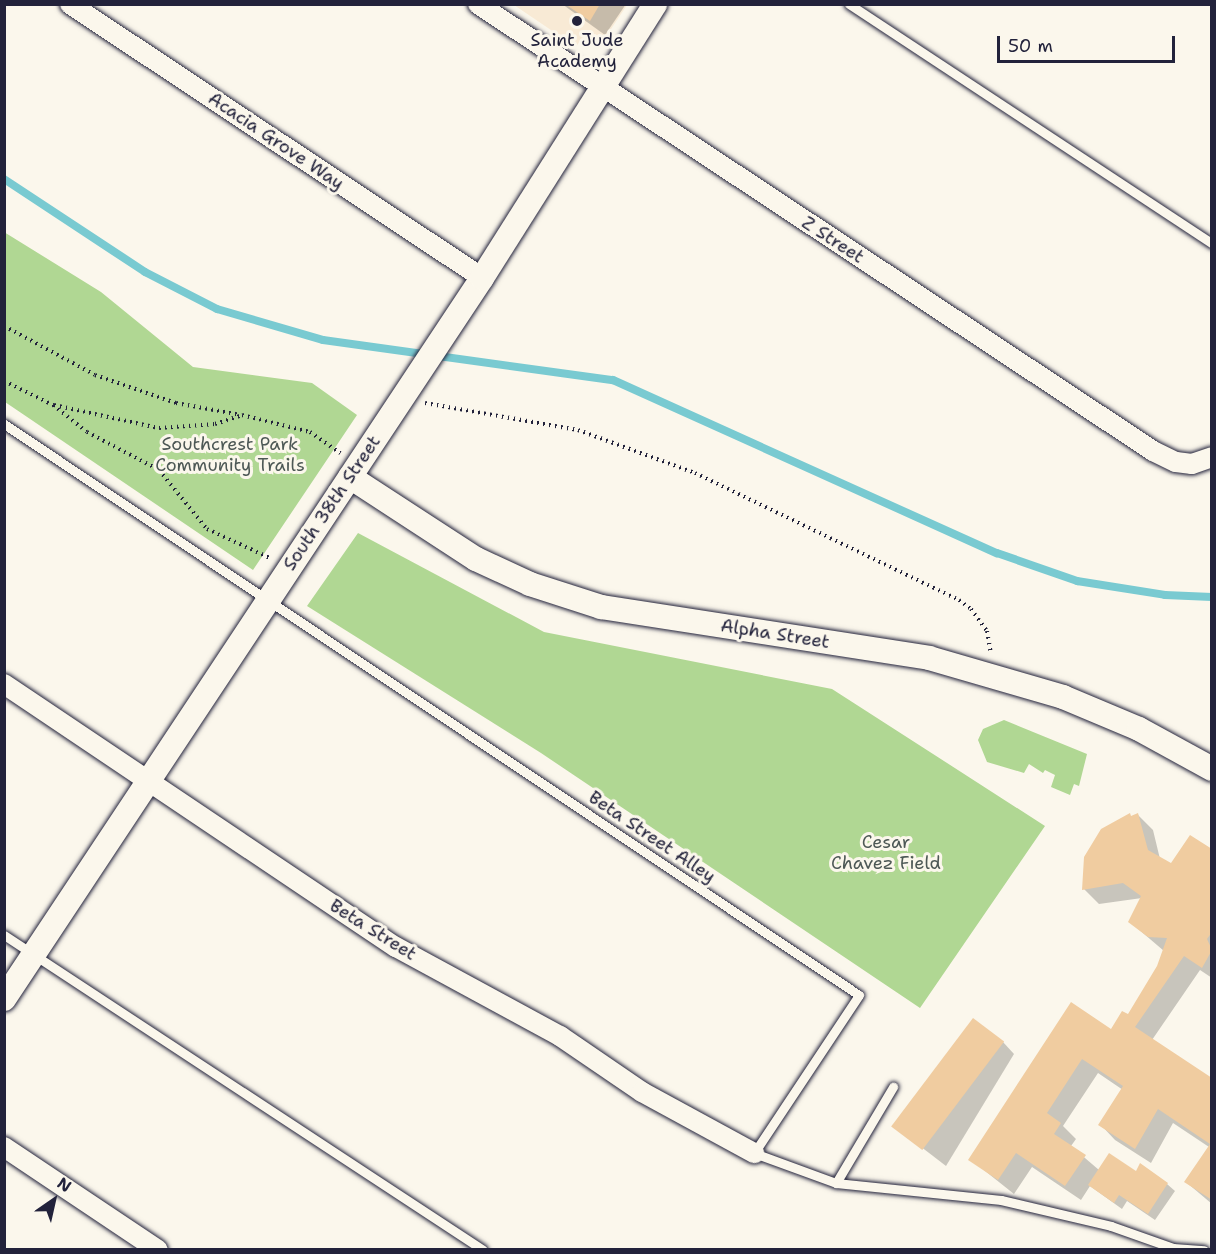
<!DOCTYPE html>
<html>
<head>
<meta charset="utf-8">
<style>
	body { margin:0 }
	#map { position:relative; width:1216px; height:1254px; overflow:hidden; background:#fbf7ec; font-family:"Shantell Sans",sans-serif }
	div>[style] { position:absolute }
	.built>* { inset:0; background:#f8ead5 }
	.green>* { inset:0; background:#b0d793 }
	.shadow>* { inset:0; background:#0003 }
	.stream>* { height:8px; margin:-4px; padding:0 4px; transform-origin:4px; border-radius:4px; background:#79cad1 }
	.building>* { inset:0; background:#f0cca0; transform-origin:0 0 }
	.path>* { height:4px; margin-top:-2px; transform-origin:0; background:repeating-linear-gradient(90deg,#22223b 0 1.5px,transparent 0 6px) }
	.roads { filter:drop-shadow(0 0 2px #22223b) drop-shadow(0 0 2px #22223b) }
	.service>* { height:9px; margin:-4.5px; padding:0 4.5px; transform-origin:4.5px; border-radius:4.5px; background:#fbf7ec }
	.minor>* { height:20px; margin:-10px; padding:0 10px; transform-origin:10px; border-radius:10px; background:#fbf7ec }
	.tertiary>* { height:24px; margin:-12px; padding:0 12px; transform-origin:12px; border-radius:12px; background:#fbf7ec }
	.dots>* { width:16px; height:16px; translate:-50% -50%; box-sizing:border-box; border:3px solid #fbf7ec; border-radius:50% }
	span { translate:-50% -50%; white-space:nowrap; text-align:center; line-height:1.15; -webkit-text-stroke:6px #fbf7ec; paint-order:stroke }
	.poi-label { font-size:18px; color:#22223b }
	.street-label { font-size:18px; color:#22223b }
	.park-label { font-size:18px; color:#4d5855 }
	.frame { position:absolute; inset:0; border:6px solid #22223b; pointer-events:none }
	.north { position:absolute; left:24px; top:1170px; width:60px; height:60px; -webkit-text-stroke:4px #fbf7ec; paint-order:stroke; rotate:34deg; font-size:16px; font-weight:700; line-height:24px; text-align:center; color:#22223b }
	.north::after { content:''; display:block; margin:auto; width:21px; height:27px; background:#22223b; clip-path:polygon(50% 0,100% 100%,50% 72%,0 100%) }
	.scale { position:absolute; left:997px; top:36px; width:178px; height:27px; box-sizing:border-box; border:3px solid #22223b; border-top:0; padding-left:8px; font-size:18px; line-height:21px; white-space:nowrap; color:#22223b; -webkit-text-stroke:4px #fbf7ec; paint-order:stroke }
</style>
</head>
<body>
<div id="map">
	<div class="built">
		<div style="clip-path:polygon(514px 5px,627px 5px,603px 41px,596px 37px,581px 39px,576px 47px)"></div>
	</div>
	<div class="green">
		<div style="clip-path:polygon(4px 232px,101px 292px,193px 367px,312px 383px,357px 415px,253px 570px,5px 402px)"></div>
		<div style="clip-path:polygon(358px 533px,544px 632px,832px 689px,1045px 826px,920px 1008px,541px 753px,307px 606px)"></div>
		<div style="clip-path:polygon(1004px 720px,1087px 754px,1079px 786px,1074px 784px,1070px 795px,1051px 787px,1055px 775px,1045px 770px,1043px 773px,1029px 764px,1024px 773px,987px 762px,978px 740px,983px 729px)"></div>
	</div>
	<div class="shadow">
		<div style="clip-path:polygon(562px 4px,626px 4px,605px 35px)"></div>
		<div style="clip-path:polygon(1138px 815px,1153px 830px,1160px 859px,1172px 865px,1212px 850px,1212px 978px,1200px 970px,1152px 1040px,1212px 1080px,1212px 1204px,1186px 1182px,1209px 1147px,1173px 1123px,1151px 1163px,1115px 1140px,1100px 1124px,1123px 1090px,1098px 1073px,1063px 1126px,1076px 1139px,1071px 1146px,1099px 1170px,1136px 1173px,1167px 1184px,1175px 1191px,1155px 1220px,1127px 1201px,1122px 1209px,1090px 1186px,1081px 1200px,1032px 1167px,1014px 1194px,970px 1159px,1128px 1017px,1158px 966px,1164px 951px,1130px 922px,1142px 898px,1099px 904px,1084px 889px)"></div>
		<div style="clip-path:polygon(1003px 1042px,1014px 1054px,946px 1166px,903px 1133px)"></div>
	</div>
	<div class="stream">
		<div style="left:4px;top:179px;width:169px;rotate:33.4deg"></div>
		<div style="left:145px;top:272px;width:81px;rotate:27.2deg"></div>
		<div style="left:217px;top:309px;width:110px;rotate:16.3deg"></div>
		<div style="left:323px;top:340px;width:293px;rotate:7.9deg"></div>
		<div style="left:613px;top:380px;width:421px;rotate:24.3deg"></div>
		<div style="left:997px;top:553px;width:85px;rotate:19.3deg"></div>
		<div style="left:1077px;top:581px;width:89px;rotate:9deg"></div>
		<div style="left:1165px;top:595px;width:47px;rotate:2.4deg"></div>
	</div>
	<div class="building">
		<div style="clip-path:polygon(565px 4px,600px 4px,590px 21px)"></div>
		<div style="clip-path:polygon(1130px 813px,1131px 816px,1138px 813px,1148px 850px,1171px 863px,1190px 835px,1212px 849px,1212px 932px,1207px 939px,1212px 950px,1202px 968px,1184px 956px,1135px 1027px,1212px 1078px,1212px 1200px,1184px 1182px,1210px 1144px,1158px 1109px,1135px 1149px,1098px 1125px,1123px 1086px,1082px 1059px,1047px 1113px,1061px 1123px,1054px 1134px,1086px 1155px,1065px 1186px,1016px 1153px,998px 1180px,968px 1160px,1071px 1002px,1111px 1029px,1122px 1011px,1128px 1014px,1157px 966px,1167px 938px,1148px 937px,1128px 922px,1141px 896px,1123px 883px,1082px 890px,1084px 857px,1101px 829px)"></div>
		<div style="left:973px;top:1018px;width:39px;height:136px;rotate:37deg"></div>
		<div style="clip-path:polygon(1109px 1153px,1136px 1171px,1140px 1163px,1168px 1183px,1148px 1214px,1119px 1195px,1114px 1203px,1088px 1185px)"></div>
	</div>
	<div class="path">
		<div style="left:4px;top:326px;width:103px;rotate:28.3deg"></div>
		<div style="left:95px;top:375px;width:86px;rotate:19.1deg"></div>
		<div style="left:176px;top:403px;width:66px;rotate:10.5deg"></div>
		<div style="left:4px;top:381px;width:55px;rotate:26.1deg"></div>
		<div style="left:53px;top:405px;width:43px;rotate:38.5deg"></div>
		<div style="left:87px;top:432px;width:81px;rotate:27.8deg"></div>
		<div style="left:159px;top:470px;width:76px;rotate:50.9deg"></div>
		<div style="left:207px;top:529px;width:69px;rotate:24.7deg"></div>
		<div style="left:425px;top:403px;width:155px;rotate:10deg"></div>
		<div style="left:578px;top:430px;width:125px;rotate:20.2deg"></div>
		<div style="left:695px;top:473px;width:293px;rotate:25.7deg"></div>
		<div style="left:959px;top:600px;width:15px;rotate:37deg"></div>
		<div style="left:971px;top:609px;width:27px;rotate:54deg"></div>
		<div style="left:987px;top:631px;width:22px;rotate:80deg"></div>
		<div style="left:54px;top:405px;width:107px;rotate:12.4deg"></div>
		<div style="left:159px;top:428px;width:56px;rotate:-4.1deg"></div>
		<div style="left:215px;top:424px;width:28px;rotate:-18deg"></div>
		<div style="left:242px;top:415px;width:70px;rotate:14deg"></div>
		<div style="left:310px;top:432px;width:37px;rotate:35deg"></div>
	</div>
	<div class="roads">
		<div class="service">
			<div style="left:849px;top:4px;width:435px;rotate:33.4deg"></div>
			<div style="left:4px;top:424px;width:1028px;rotate:33.74deg"></div>
			<div style="left:859px;top:995px;width:190px;rotate:123.6deg"></div>
			<div style="left:754px;top:1153px;width:87px;rotate:20.1deg"></div>
			<div style="left:836px;top:1183px;width:166px;rotate:5.9deg"></div>
			<div style="left:1001px;top:1200px;width:113px;rotate:13.3deg"></div>
			<div style="left:1111px;top:1226px;width:66px;rotate:19.5deg"></div>
			<div style="left:1173px;top:1248px;width:31px;rotate:4deg"></div>
			<div style="left:4px;top:935px;width:573px;rotate:33.33deg"></div>
			<div style="left:836px;top:1183px;width:112px;rotate:-59.3deg"></div>
		</div>
		<div class="minor">
			<div style="left:70px;top:4px;width:495px;rotate:33.6deg"></div>
			<div style="left:478px;top:4px;width:810px;rotate:33.51deg"></div>
			<div style="left:1153px;top:451px;width:25px;rotate:26deg"></div>
			<div style="left:1176px;top:462px;width:16px;rotate:7deg"></div>
			<div style="left:1192px;top:464px;width:21px;rotate:-19deg"></div>
			<div style="left:4px;top:684px;width:472px;rotate:33.9deg"></div>
			<div style="left:396px;top:947px;width:187px;rotate:28.5deg"></div>
			<div style="left:560px;top:1036px;width:99px;rotate:34.3deg"></div>
			<div style="left:642px;top:1092px;width:128px;rotate:28.6deg"></div>
			<div style="left:4px;top:1147px;width:185px;rotate:33.8deg"></div>
		</div>
		<div class="tertiary">
			<div style="left:350px;top:477px;width:150px;rotate:33.1deg"></div>
			<div style="left:476px;top:559px;width:60px;rotate:24.8deg"></div>
			<div style="left:530px;top:584px;width:75px;rotate:17.9deg"></div>
			<div style="left:601px;top:607px;width:332px;rotate:8.8deg"></div>
			<div style="left:929px;top:658px;width:140px;rotate:16.2deg"></div>
			<div style="left:1063px;top:697px;width:82px;rotate:22.8deg"></div>
			<div style="left:1139px;top:729px;width:83px;rotate:28.7deg"></div>
			<div style="left:4px;top:999px;width:865px;rotate:-56.46deg"></div>
			<div style="left:482px;top:278px;width:324px;rotate:-57.7deg"></div>
		</div>
	</div>
	<div class="dots">
		<div style="left:577px;top:21px;background:#22223b"></div>
	</div>
	<div class="poi-label">
		<span style="left:577px;top:51px">Saint Jude<br>Academy</span>
	</div>
	<div class="street-label">
		<span style="left:276px;top:141px;rotate:34deg">Acacia Grove Way</span>
		<span style="left:833px;top:240px;rotate:33deg">Z Street</span>
		<span style="left:332px;top:503px;rotate:-56deg">South 38th Street</span>
		<span style="left:775px;top:634px;rotate:9deg">Alpha Street</span>
		<span style="left:652px;top:837px;rotate:34deg">Beta Street Alley</span>
		<span style="left:373px;top:930px;rotate:32deg">Beta Street</span>
	</div>
	<div class="park-label">
		<span style="left:230px;top:455px">Southcrest Park<br>Community Trails</span>
		<span style="left:886px;top:853px">Cesar<br>Chavez Field</span>
	</div>
	<div class="frame"></div>
	<div class="north">N</div>
	<div class="scale">50 m</div>
</div>
</body>
</html>
